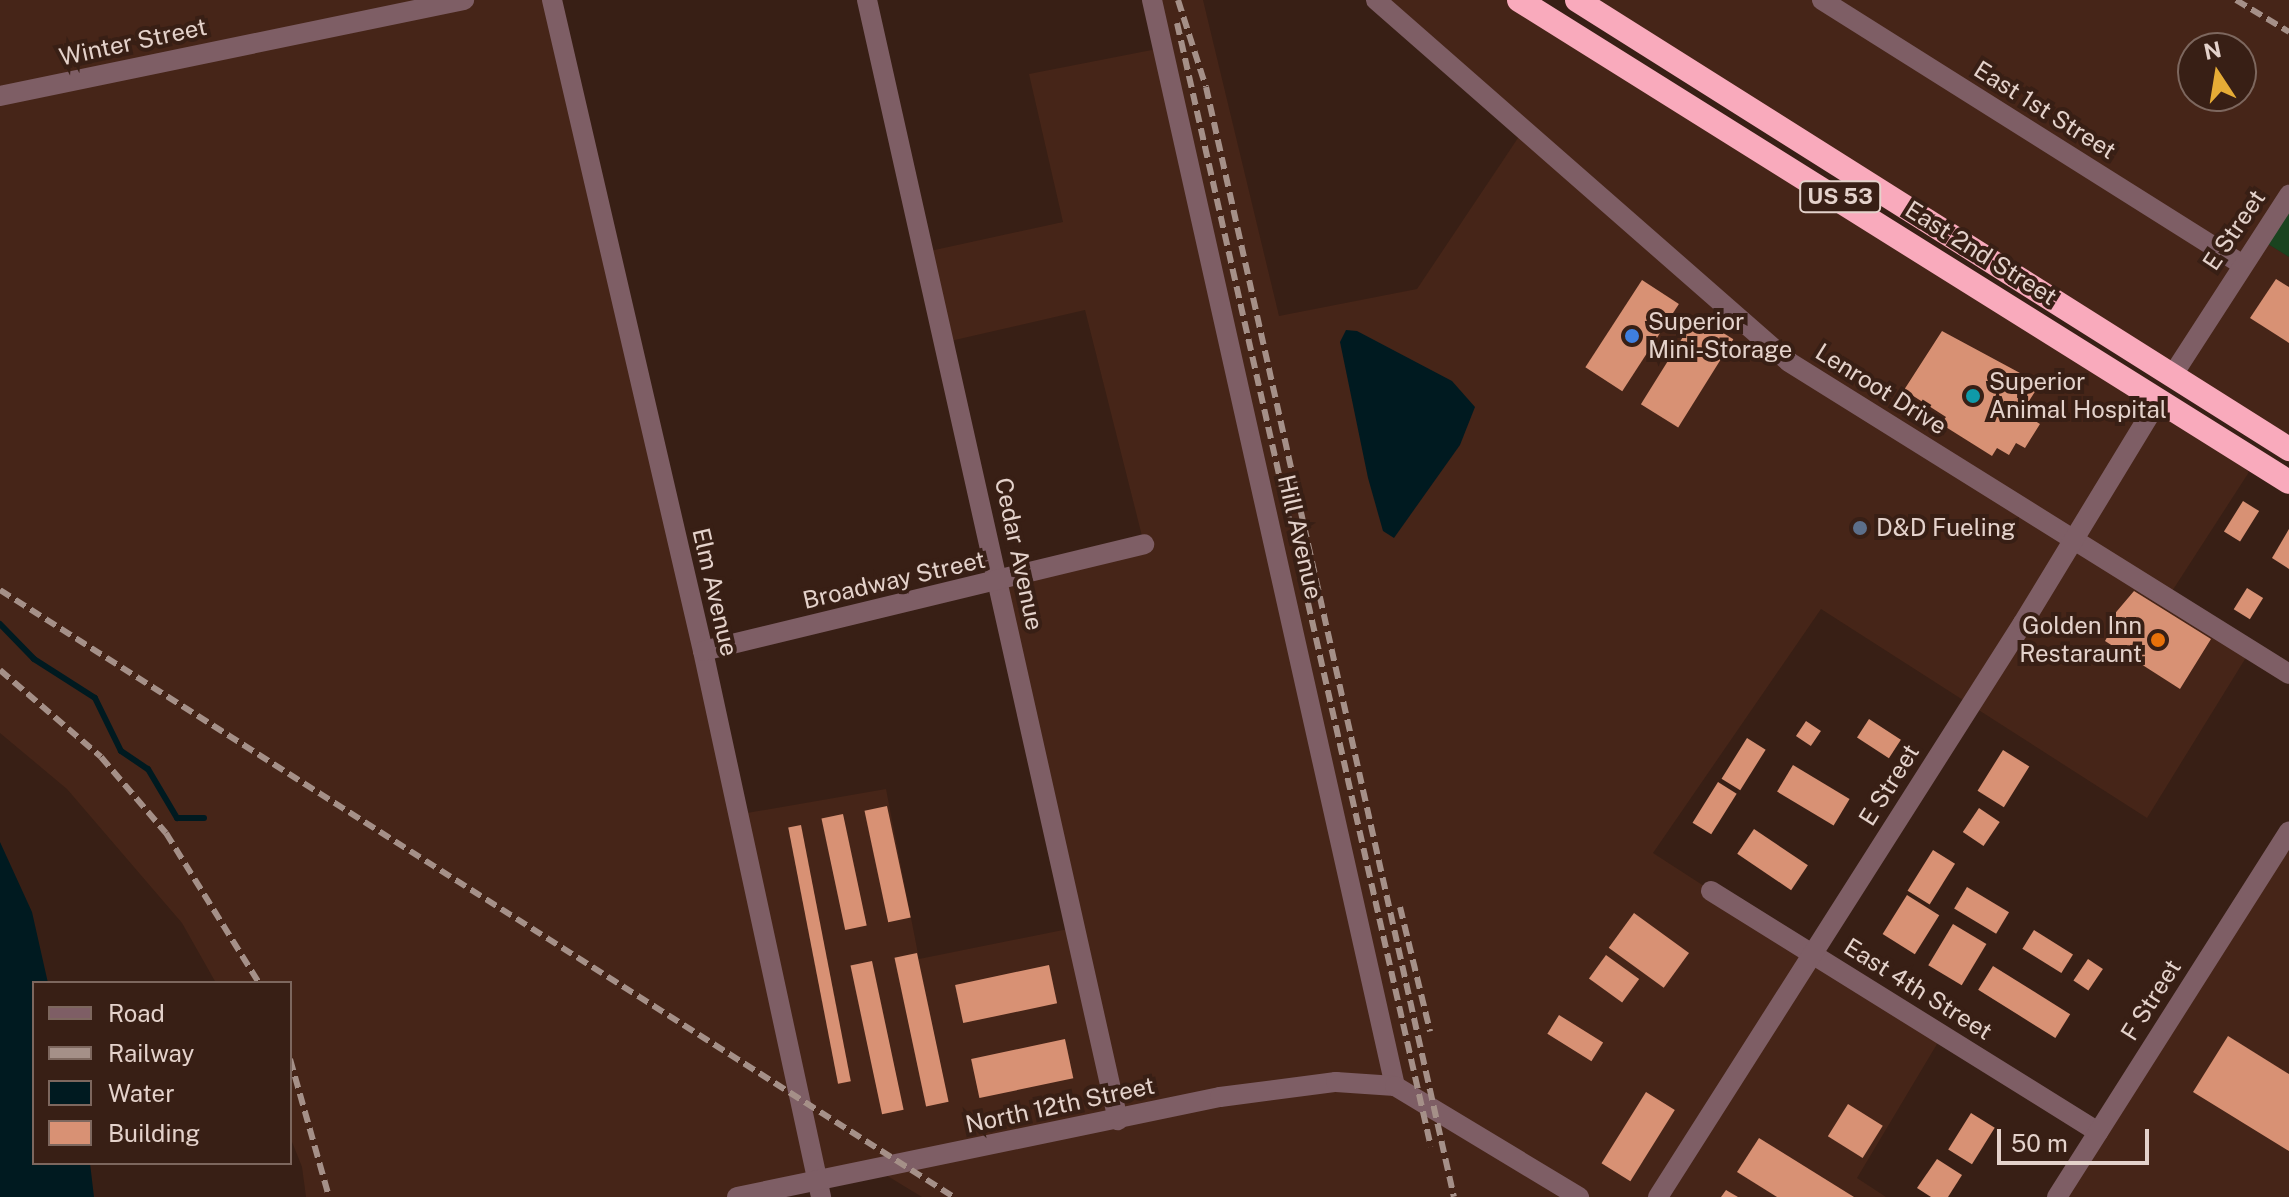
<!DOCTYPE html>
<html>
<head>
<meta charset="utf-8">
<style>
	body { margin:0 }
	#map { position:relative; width:2289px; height:1197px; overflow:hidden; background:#381f15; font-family:"Public Sans",sans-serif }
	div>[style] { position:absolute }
	.built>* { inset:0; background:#462518 }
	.green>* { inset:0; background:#1a431f }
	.water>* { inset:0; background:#001a20 }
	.stream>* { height:6px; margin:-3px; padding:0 3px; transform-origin:3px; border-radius:3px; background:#001a20 }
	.building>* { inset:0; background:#d89174; transform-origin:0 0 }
	.minor>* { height:20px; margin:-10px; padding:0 10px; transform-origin:10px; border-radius:10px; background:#7e5e65 }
	.highway>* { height:24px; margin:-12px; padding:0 12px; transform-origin:12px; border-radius:12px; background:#f9aabc }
	.rail>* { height:6px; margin-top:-3px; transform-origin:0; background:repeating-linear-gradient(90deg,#a59088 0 12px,transparent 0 18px) }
	.dots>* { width:22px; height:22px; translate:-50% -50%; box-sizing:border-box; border:4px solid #381f15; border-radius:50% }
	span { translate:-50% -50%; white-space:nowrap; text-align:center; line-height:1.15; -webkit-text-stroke:8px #381f15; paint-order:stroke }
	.shield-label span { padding:2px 6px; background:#381f15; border:2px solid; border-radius:6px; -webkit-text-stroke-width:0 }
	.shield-label { font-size:22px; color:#e4d2cb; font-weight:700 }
	.street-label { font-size:24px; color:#e4d2cb }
	.poi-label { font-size:24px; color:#e4d2cb }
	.left { translate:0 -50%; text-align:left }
	.right { translate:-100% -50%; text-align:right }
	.legend { position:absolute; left:32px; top:981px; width:260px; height:184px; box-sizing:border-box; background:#381f15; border:2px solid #7d675e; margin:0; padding:10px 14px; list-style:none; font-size:24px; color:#e4d2cb }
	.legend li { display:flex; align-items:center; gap:16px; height:40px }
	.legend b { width:40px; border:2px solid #7d675e }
	.north { position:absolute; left:2177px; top:32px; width:80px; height:80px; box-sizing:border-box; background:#381f15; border:2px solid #7d675e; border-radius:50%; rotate:348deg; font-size:22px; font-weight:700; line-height:32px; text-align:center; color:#e4d2cb }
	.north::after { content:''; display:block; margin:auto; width:28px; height:36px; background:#e6ac36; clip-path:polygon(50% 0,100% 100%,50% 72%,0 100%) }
	.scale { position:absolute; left:1997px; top:1129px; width:152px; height:36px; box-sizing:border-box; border:4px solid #e4d2cb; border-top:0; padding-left:10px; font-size:24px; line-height:28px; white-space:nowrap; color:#e4d2cb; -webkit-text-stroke:6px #381f15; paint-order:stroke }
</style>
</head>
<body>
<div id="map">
	<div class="built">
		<div style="clip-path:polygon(0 0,552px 0,747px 813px,886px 789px,919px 959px,1073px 928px,999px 582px,1144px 544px,1085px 310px,946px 342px,930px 251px,1063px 222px,1029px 74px,1162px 48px,1152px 0,1203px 0,1279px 316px,1417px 289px,1522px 132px,1376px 0,1519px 0,2159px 399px,2249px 472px,2167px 599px,2250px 651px,2147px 818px,1821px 609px,1653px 853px,1940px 1039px,1857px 1178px,1886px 1197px,922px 1197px,876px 1169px,737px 1197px,306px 1197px,302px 1167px,290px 1137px,290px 983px,216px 983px,182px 923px,67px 789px,0 733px)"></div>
		<div style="clip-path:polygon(evenodd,1577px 0,2289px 0,2289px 191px,2268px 244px,2289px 257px,2289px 449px,1577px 0,2193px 48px,2241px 48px,2241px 96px,2193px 96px,2193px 48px)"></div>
		<div style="clip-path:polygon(2289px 840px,2289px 1197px,2064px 1197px)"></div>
	</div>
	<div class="green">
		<div style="clip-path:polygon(2289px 213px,2289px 257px,2268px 244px)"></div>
	</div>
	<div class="water">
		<div style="clip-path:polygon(1346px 330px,1357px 331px,1452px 381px,1475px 407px,1460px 445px,1394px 538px,1383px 531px,1368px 478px,1340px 342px)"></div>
		<div style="clip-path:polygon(0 842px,32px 912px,48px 983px,34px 983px,34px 1163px,90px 1163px,94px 1197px,0 1197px)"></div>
	</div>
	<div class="stream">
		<div style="left:0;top:624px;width:49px;rotate:45.8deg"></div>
		<div style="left:34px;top:659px;width:72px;rotate:32.6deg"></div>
		<div style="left:95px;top:698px;width:59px;rotate:63.9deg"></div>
		<div style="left:121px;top:751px;width:32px;rotate:34deg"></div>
		<div style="left:148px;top:769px;width:57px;rotate:59.4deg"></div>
		<div style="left:177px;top:818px;width:27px"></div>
	</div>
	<div class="building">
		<div style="clip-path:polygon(2276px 279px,2289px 287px,2289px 343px,2250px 318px)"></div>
		<div style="left:1642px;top:280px;width:44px;height:104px;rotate:33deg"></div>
		<div style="left:1696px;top:316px;width:44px;height:104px;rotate:32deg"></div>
		<div style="clip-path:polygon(1942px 331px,2033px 380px,2038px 387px,2029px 401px,2039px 407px,2032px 419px,2040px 424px,2025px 448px,2016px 443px,2009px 455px,1997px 448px,1992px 456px,1941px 424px,1946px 417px,1904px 390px)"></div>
		<div style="left:2243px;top:501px;width:19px;height:36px;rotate:32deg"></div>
		<div style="clip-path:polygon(2289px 529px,2289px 569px,2272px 558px)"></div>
		<div style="left:2247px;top:588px;width:19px;height:25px;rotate:32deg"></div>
		<div style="clip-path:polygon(2134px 591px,2211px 639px,2180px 689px,2105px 641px,2112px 628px,2106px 624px)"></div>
		<div style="left:1869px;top:719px;width:38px;height:22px;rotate:33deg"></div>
		<div style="left:1806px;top:721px;width:18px;height:18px;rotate:34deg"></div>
		<div style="left:1747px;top:738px;width:22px;height:48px;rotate:32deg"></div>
		<div style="left:2003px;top:750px;width:31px;height:48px;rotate:32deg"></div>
		<div style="left:1793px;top:765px;width:66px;height:31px;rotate:31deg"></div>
		<div style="left:1718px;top:782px;width:22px;height:48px;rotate:32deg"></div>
		<div style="left:887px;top:806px;width:114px;height:23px;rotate:78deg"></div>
		<div style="left:1979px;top:808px;width:25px;height:29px;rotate:34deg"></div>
		<div style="left:843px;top:814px;width:114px;height:22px;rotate:78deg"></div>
		<div style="left:801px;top:825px;width:261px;height:13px;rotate:79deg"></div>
		<div style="left:1754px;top:829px;width:65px;height:30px;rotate:34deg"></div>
		<div style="left:1933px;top:850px;width:26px;height:48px;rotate:32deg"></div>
		<div style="left:1967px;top:887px;width:49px;height:25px;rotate:31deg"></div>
		<div style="left:1907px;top:895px;width:38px;height:46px;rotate:32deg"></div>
		<div style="left:1634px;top:913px;width:68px;height:43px;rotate:36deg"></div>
		<div style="left:1953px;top:924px;width:39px;height:48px;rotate:31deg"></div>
		<div style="left:2034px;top:930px;width:46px;height:22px;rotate:32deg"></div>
		<div style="left:917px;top:953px;width:152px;height:23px;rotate:78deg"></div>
		<div style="left:1606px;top:955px;width:41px;height:29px;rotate:36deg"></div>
		<div style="left:2088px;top:959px;width:18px;height:26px;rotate:34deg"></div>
		<div style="left:872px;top:961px;width:152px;height:22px;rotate:78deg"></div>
		<div style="left:1049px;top:965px;width:39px;height:96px;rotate:78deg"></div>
		<div style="left:1993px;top:966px;width:91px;height:28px;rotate:32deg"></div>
		<div style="left:1559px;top:1015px;width:52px;height:22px;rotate:32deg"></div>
		<div style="clip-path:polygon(2228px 1036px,2289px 1074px,2289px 1151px,2193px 1092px)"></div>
		<div style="left:1065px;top:1039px;width:40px;height:96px;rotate:78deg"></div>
		<div style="left:1646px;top:1092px;width:34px;height:84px;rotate:32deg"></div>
		<div style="left:1848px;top:1104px;width:41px;height:38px;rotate:32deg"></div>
		<div style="left:1971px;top:1113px;width:28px;height:43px;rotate:32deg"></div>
		<div style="clip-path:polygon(1759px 1138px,1854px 1197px,1777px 1197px,1737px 1172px)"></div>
		<div style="clip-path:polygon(1937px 1159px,1962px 1175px,1948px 1197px,1931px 1197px,1917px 1188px)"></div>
		<div style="clip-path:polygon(1726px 1190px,1738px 1197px,1721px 1197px)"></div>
	</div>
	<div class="minor">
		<div style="left:552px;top:0;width:668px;rotate:76.94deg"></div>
		<div style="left:703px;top:651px;width:559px;rotate:77.8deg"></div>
		<div style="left:867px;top:0;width:1148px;rotate:77.37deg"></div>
		<div style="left:1152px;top:0;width:1113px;rotate:77.39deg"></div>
		<div style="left:1376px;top:0;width:549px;rotate:41.23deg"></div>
		<div style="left:1789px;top:362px;width:589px;rotate:31.96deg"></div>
		<div style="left:1822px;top:0;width:496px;rotate:32.2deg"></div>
		<div style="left:0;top:96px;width:474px;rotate:-11.7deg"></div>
		<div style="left:2172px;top:376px;width:216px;rotate:-57.1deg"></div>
		<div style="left:703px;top:651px;width:454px;rotate:-13.6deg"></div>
		<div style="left:1711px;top:891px;width:456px;rotate:31.9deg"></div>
		<div style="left:737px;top:1197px;width:493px;rotate:-11.7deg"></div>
		<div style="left:1220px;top:1097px;width:117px;rotate:-7.4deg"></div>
		<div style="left:1336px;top:1082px;width:59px;rotate:3.9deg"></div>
		<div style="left:1395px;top:1086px;width:215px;rotate:31.1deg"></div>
		<div style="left:1658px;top:1197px;width:680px;rotate:-57.55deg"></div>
		<div style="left:2023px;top:623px;width:262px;rotate:-58.7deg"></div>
		<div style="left:2057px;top:1197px;width:433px;rotate:-57.6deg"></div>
	</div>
	<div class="highway">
		<div style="left:1519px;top:0;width:908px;rotate:32.05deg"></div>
		<div style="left:1577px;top:0;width:842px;rotate:32.24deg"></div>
	</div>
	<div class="rail">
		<div style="left:1178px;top:0;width:91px;rotate:72.2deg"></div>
		<div style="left:1206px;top:87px;width:1137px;rotate:77.41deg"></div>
		<div style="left:2236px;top:0;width:62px;rotate:31.1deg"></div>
		<div style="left:1177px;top:23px;width:1152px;rotate:77.27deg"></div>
		<div style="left:0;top:590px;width:1131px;rotate:32.47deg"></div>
		<div style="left:0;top:670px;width:133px;rotate:40.7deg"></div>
		<div style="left:101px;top:757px;width:100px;rotate:49.5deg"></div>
		<div style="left:166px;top:833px;width:176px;rotate:58.2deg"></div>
		<div style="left:1400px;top:907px;width:128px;rotate:76.4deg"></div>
		<div style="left:290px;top:1059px;width:143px;rotate:74.2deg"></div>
	</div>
	<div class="dots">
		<div style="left:1632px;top:336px;background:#3f7fe0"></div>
		<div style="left:1973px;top:396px;background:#0f9aa8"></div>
		<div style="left:1860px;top:528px;background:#5c6f8a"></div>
		<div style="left:2158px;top:640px;background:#e8710a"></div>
	</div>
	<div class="shield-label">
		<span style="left:1840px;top:197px">US 53</span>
	</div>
	<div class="street-label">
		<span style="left:133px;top:42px;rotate:-12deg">Winter Street</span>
		<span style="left:2045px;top:110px;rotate:32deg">East 1st Street</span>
		<span style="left:2234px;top:230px;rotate:-56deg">E Street</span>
		<span style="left:1981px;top:253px;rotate:32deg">East 2nd Street</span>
		<span style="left:1881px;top:389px;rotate:32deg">Lenroot Drive</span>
		<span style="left:1300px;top:537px;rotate:77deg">Hill Avenue</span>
		<span style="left:1019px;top:554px;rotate:78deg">Cedar Avenue</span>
		<span style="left:894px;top:580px;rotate:-13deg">Broadway Street</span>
		<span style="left:715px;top:592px;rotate:77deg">Elm Avenue</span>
		<span style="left:1889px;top:785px;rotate:-58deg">E Street</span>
		<span style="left:1918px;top:989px;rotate:32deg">East 4th Street</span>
		<span style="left:2151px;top:1000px;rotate:-58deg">F Street</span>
		<span style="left:1060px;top:1105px;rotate:-12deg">North 12th Street</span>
	</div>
	<div class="poi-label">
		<span class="left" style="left:1648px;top:336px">Superior<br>Mini-Storage</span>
		<span class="left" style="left:1989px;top:396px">Superior<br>Animal Hospital</span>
		<span class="left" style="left:1876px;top:528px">D&amp;D Fueling</span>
		<span class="right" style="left:2142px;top:640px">Golden Inn<br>Restaraunt</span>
	</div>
	<ul class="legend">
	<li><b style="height:10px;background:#7e5e65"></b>Road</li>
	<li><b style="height:10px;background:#a59088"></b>Railway</li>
	<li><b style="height:22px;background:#001a20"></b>Water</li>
	<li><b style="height:22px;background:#d89174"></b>Building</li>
	</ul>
	<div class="north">N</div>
	<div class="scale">50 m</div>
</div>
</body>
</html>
